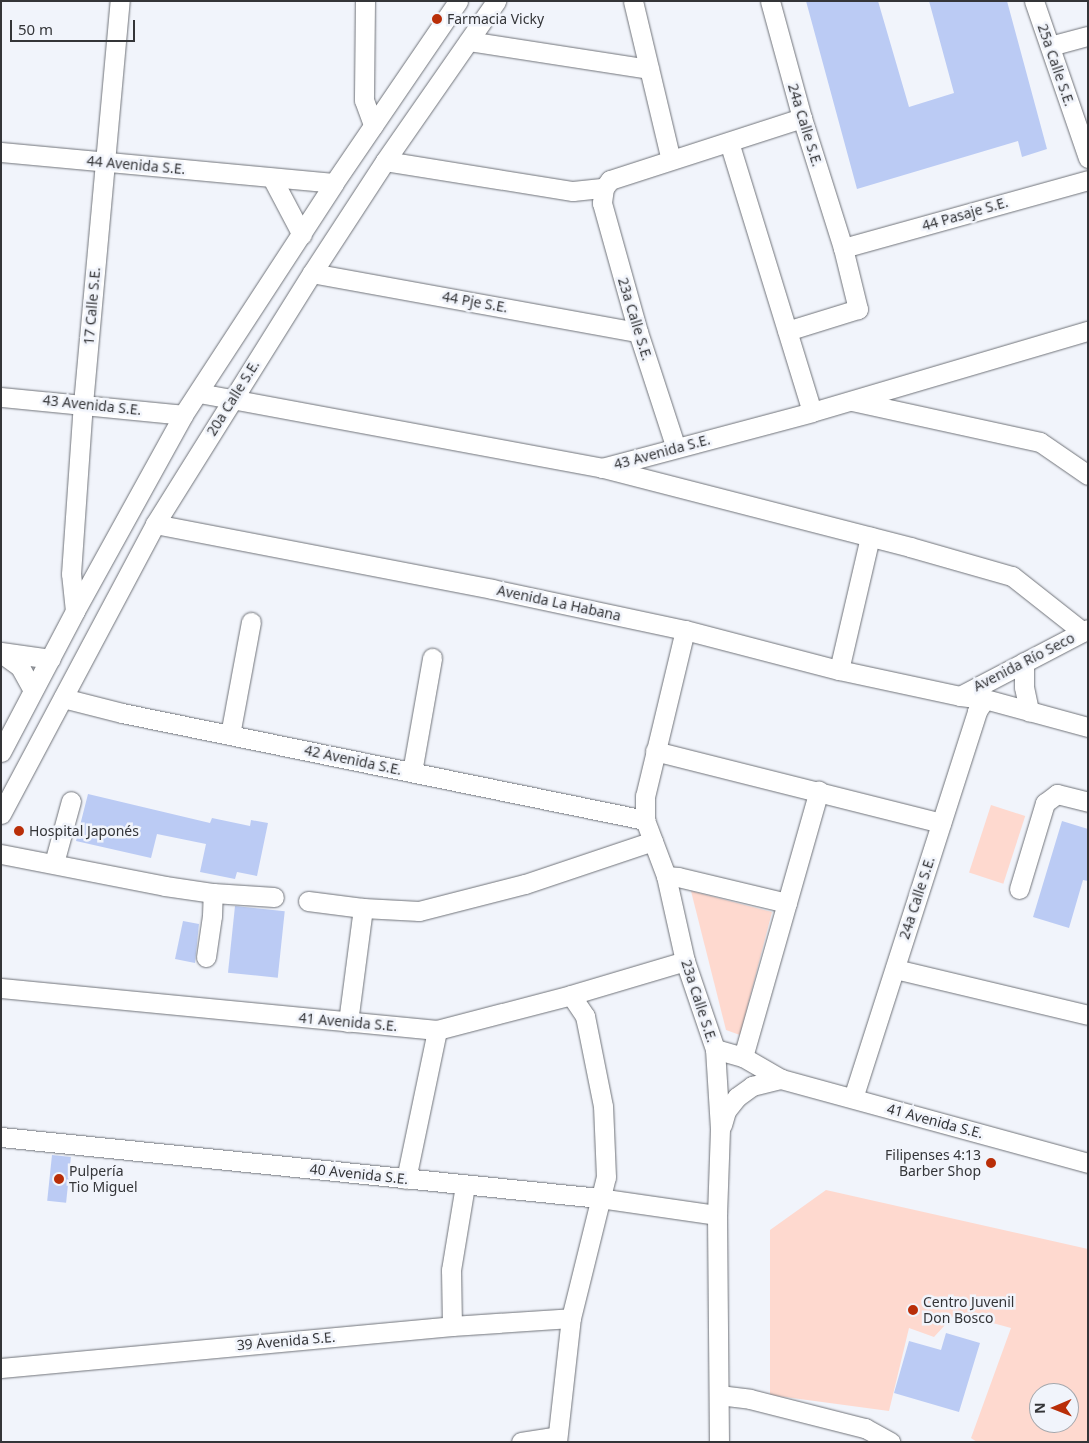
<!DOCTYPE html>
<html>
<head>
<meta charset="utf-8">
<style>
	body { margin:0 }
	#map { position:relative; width:1089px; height:1443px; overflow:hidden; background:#f1f4fb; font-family:"Noto Sans",sans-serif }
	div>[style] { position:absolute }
	.green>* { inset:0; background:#fed9cf; transform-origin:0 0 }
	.building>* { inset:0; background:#bbcbf4; transform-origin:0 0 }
	.roads { filter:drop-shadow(0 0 1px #707379) drop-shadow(0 0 1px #707379) }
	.minor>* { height:19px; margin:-9.5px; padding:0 9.5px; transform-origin:9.5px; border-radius:9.5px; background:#fff }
	.dots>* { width:14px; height:14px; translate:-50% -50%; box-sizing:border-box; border:2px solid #f1f4fb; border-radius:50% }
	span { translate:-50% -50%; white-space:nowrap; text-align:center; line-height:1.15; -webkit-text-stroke:5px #f1f4fb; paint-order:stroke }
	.poi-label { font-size:14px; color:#343538 }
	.left { translate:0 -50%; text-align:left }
	.right { translate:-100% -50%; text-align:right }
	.street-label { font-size:14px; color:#343538 }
	.frame { position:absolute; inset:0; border:2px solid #343538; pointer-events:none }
	.north { position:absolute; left:1029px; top:1383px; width:50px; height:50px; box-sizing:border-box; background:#f1f4fb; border:1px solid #a5a8ad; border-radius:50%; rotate:269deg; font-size:14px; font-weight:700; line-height:20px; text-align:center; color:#343538 }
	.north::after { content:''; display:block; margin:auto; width:18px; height:22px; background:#b92e08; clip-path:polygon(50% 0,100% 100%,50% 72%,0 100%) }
	.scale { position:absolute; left:10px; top:20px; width:125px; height:22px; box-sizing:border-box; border:2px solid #343538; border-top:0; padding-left:6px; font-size:15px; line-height:18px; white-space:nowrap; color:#343538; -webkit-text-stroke:4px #f1f4fb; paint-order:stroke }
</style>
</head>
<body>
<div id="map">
	<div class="green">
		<div style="left:991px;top:805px;width:36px;height:71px;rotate:18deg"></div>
		<div style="clip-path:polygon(691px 891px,772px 912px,740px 1035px,726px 1030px)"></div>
		<div style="clip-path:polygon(evenodd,826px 1190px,1088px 1249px,1088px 1442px,977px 1442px,971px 1438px,1011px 1328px,956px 1313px,934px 1337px,909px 1328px,889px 1411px,770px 1395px,770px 1230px,826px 1190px,1039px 1393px,1069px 1393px,1069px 1423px,1039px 1423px,1039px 1393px)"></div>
	</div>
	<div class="building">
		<div style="clip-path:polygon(806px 1px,878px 1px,909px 107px,954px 93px,929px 1px,1007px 1px,1047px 149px,1022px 157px,1018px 141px,857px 189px)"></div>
		<div style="clip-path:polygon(88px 794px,210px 823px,212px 818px,250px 826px,251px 820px,268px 823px,257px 876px,237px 872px,235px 879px,200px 872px,206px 844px,157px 834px,151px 858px,76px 841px)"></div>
		<div style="clip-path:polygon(1062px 821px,1088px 829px,1088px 881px,1083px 880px,1069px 928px,1033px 917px)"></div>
		<div style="left:235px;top:906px;width:50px;height:67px;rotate:6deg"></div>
		<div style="clip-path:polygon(183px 921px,199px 924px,195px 963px,175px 959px)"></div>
		<div style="left:52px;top:1155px;width:19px;height:46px;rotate:6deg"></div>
		<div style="clip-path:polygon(946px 1333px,980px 1343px,959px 1412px,894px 1393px,909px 1341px,941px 1350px)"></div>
	</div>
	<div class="roads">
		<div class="minor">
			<div style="left:365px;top:1px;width:99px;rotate:90.6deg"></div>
			<div style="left:364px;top:100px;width:27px;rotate:70deg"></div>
			<div style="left:633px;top:1px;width:163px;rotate:76.6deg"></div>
			<div style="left:770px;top:1px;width:121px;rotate:74.7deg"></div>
			<div style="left:802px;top:118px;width:136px;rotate:72.5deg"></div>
			<div style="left:843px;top:248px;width:63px;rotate:76.2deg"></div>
			<div style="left:858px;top:309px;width:74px;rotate:162.8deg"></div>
			<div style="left:1034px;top:1px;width:166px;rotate:71deg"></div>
			<div style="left:469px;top:41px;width:182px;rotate:8.8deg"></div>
			<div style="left:1050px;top:46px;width:39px;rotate:-15deg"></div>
			<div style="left:729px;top:142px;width:282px;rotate:72.9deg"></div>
			<div style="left:1px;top:152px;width:334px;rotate:5.3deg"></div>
			<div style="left:385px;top:161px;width:190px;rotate:9.1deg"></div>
			<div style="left:573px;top:191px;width:31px;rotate:-6deg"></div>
			<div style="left:604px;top:188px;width:10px;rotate:-53deg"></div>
			<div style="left:610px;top:180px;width:202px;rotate:-17.9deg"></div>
			<div style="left:272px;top:178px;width:64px;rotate:62.2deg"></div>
			<div style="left:604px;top:188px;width:15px;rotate:98deg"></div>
			<div style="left:602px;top:203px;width:134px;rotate:74.4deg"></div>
			<div style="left:638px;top:332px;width:122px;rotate:71.9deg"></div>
			<div style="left:843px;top:248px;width:254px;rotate:-15.5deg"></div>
			<div style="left:312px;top:273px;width:331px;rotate:10.3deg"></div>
			<div style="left:199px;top:393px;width:410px;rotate:10.5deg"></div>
			<div style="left:602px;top:468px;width:217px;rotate:-14.9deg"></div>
			<div style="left:812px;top:412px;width:288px;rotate:-16.4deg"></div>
			<div style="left:1px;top:397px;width:183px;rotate:5.6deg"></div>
			<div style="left:852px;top:401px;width:192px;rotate:12.3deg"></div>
			<div style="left:1040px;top:442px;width:58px;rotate:34.5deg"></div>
			<div style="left:603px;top:468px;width:317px;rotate:14.4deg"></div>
			<div style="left:910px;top:547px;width:106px;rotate:15.9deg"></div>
			<div style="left:1012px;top:576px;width:90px;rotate:38.3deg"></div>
			<div style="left:155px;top:524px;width:343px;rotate:10.9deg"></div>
			<div style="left:492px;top:589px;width:197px;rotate:12deg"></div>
			<div style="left:685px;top:630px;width:159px;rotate:14.6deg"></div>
			<div style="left:839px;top:670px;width:124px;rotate:12.1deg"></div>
			<div style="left:960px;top:696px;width:25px;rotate:7deg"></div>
			<div style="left:985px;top:699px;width:107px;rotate:15.2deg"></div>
			<div style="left:75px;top:611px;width:37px;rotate:-96deg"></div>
			<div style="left:71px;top:574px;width:170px;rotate:-86deg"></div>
			<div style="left:83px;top:404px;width:405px;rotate:-84.8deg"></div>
			<div style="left:685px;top:630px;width:171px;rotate:103.5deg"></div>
			<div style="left:645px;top:796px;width:24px;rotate:90deg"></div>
			<div style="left:645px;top:820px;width:60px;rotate:69.4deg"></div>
			<div style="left:666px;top:876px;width:87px;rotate:77.4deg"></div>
			<div style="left:685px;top:961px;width:93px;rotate:71.2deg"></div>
			<div style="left:715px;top:1049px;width:80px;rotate:86.4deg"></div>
			<div style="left:720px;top:1129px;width:86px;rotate:92deg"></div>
			<div style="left:717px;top:1215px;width:227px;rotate:89.5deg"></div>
			<div style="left:1px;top:652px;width:50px;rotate:8deg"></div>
			<div style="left:1px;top:653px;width:24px;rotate:36deg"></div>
			<div style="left:20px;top:667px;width:26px;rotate:61deg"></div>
			<div style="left:1024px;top:662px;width:25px;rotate:90deg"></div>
			<div style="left:1024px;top:687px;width:25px;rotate:78deg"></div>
			<div style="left:839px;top:670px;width:137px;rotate:-76.9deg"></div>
			<div style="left:960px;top:696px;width:144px;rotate:-27.6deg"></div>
			<div style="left:63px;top:698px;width:61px;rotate:14.3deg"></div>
			<div style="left:122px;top:713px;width:534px;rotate:11.56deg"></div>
			<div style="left:230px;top:735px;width:115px;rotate:-79.5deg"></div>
			<div style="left:655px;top:751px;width:295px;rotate:14.1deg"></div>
			<div style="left:1px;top:752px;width:159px;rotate:-62.3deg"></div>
			<div style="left:75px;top:611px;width:224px;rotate:-61.1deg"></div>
			<div style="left:183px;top:415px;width:277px;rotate:-56.9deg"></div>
			<div style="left:334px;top:183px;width:220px;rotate:-55.7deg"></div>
			<div style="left:412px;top:772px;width:116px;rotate:-80deg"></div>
			<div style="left:1px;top:814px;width:328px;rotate:-62deg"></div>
			<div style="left:155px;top:524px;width:296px;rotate:-58deg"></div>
			<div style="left:312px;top:273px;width:134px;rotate:-56.9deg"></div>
			<div style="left:385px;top:161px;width:195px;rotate:-55.2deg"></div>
			<div style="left:1px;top:854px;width:167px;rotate:11deg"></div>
			<div style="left:165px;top:886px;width:49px;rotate:8.3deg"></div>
			<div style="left:213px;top:893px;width:61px;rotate:3.8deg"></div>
			<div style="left:54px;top:863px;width:64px;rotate:-74.7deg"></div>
			<div style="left:666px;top:876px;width:12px;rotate:5deg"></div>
			<div style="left:678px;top:877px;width:112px;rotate:13.4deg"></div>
			<div style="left:1019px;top:889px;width:90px;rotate:-73.2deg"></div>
			<div style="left:1045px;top:803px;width:15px;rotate:-37deg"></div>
			<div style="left:1057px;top:794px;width:32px;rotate:14deg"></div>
			<div style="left:308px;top:901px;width:55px;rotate:7.3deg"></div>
			<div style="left:363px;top:908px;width:56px;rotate:3.1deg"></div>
			<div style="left:419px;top:911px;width:109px;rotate:-14.3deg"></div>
			<div style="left:525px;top:884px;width:135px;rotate:-18.6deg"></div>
			<div style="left:206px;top:957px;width:41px;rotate:-81.7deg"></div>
			<div style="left:212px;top:916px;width:23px;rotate:-88deg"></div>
			<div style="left:895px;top:969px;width:198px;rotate:13.4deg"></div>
			<div style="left:1px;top:988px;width:438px;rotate:5.5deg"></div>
			<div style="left:437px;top:1030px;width:138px;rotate:-14.6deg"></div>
			<div style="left:571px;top:995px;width:119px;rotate:-16.6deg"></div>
			<div style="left:348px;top:1022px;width:115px;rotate:-82.5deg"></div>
			<div style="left:715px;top:1049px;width:29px;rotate:16deg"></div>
			<div style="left:743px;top:1057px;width:44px;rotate:30.1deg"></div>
			<div style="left:781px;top:1079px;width:318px;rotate:15.3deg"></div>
			<div style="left:743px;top:1057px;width:277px;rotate:-74.1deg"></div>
			<div style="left:853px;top:1098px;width:406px;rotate:-72.2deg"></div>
			<div style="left:977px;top:711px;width:14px;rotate:-56deg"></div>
			<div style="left:722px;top:1125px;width:15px;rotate:-74deg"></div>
			<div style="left:726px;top:1111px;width:18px;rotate:-52deg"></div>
			<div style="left:737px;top:1097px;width:19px;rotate:-36deg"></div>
			<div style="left:752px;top:1086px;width:30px;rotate:-14deg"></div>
			<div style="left:1px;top:1137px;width:601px;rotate:5.82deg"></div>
			<div style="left:599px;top:1198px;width:119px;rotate:8.2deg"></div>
			<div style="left:406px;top:1179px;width:152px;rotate:-78.2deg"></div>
			<div style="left:452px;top:1326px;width:56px;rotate:-91deg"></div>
			<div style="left:451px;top:1270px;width:86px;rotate:-80.6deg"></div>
			<div style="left:1px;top:1368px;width:453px;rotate:-5.3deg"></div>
			<div style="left:452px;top:1326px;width:119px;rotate:-3.8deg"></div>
			<div style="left:719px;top:1395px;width:31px;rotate:7deg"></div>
			<div style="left:750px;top:1399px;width:119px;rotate:14.2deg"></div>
			<div style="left:865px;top:1428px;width:29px;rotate:29deg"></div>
			<div style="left:521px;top:1442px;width:36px;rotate:-9deg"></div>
			<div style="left:557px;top:1442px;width:125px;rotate:-83.6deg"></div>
			<div style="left:571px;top:1318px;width:145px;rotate:-76.1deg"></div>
			<div style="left:606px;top:1177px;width:71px;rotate:-92.4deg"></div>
			<div style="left:603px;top:1106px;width:92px;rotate:-101.3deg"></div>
			<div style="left:585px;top:1016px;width:25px;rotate:-124deg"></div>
		</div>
	</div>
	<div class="dots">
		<div style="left:437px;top:19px;background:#b92e08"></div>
		<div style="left:19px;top:831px;background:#b92e08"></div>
		<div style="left:991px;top:1163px;background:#b92e08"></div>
		<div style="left:59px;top:1179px;background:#b92e08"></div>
		<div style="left:913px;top:1310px;background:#b92e08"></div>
	</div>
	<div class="poi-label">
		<span class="left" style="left:447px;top:19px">Farmacia Vicky</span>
		<span class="left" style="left:29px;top:831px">Hospital Japonés</span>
		<span class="right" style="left:981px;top:1163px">Filipenses 4:13<br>Barber Shop</span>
		<span class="left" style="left:69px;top:1179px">Pulpería<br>Tio Miguel</span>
		<span class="left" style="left:923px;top:1310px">Centro Juvenil<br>Don Bosco</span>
	</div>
	<div class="street-label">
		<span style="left:1056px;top:65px;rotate:71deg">25a Calle S.E.</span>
		<span style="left:805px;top:125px;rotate:73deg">24a Calle S.E.</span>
		<span style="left:136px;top:165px;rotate:5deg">44 Avenida S.E.</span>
		<span style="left:965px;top:214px;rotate:-16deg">44 Pasaje S.E.</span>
		<span style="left:475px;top:302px;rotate:10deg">44 Pje S.E.</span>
		<span style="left:92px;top:306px;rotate:-85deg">17 Calle S.E.</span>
		<span style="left:635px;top:319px;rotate:73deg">23a Calle S.E.</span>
		<span style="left:233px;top:398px;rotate:-58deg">20a Calle S.E.</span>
		<span style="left:92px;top:405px;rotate:6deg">43 Avenida S.E.</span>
		<span style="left:662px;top:452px;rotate:-15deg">43 Avenida S.E.</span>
		<span style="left:559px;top:603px;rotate:12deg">Avenida La Habana</span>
		<span style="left:1024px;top:662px;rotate:-27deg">Avenida Río Seco</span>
		<span style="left:353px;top:760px;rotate:12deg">42 Avenida S.E.</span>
		<span style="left:917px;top:898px;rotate:-72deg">24a Calle S.E.</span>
		<span style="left:699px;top:1001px;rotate:72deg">23a Calle S.E.</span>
		<span style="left:348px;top:1022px;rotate:5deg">41 Avenida S.E.</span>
		<span style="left:935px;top:1121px;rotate:15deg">41 Avenida S.E.</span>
		<span style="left:359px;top:1174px;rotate:6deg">40 Avenida S.E.</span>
		<span style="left:286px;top:1341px;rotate:-5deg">39 Avenida S.E.</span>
	</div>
	<div class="frame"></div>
	<div class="north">N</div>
	<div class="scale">50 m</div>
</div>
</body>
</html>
